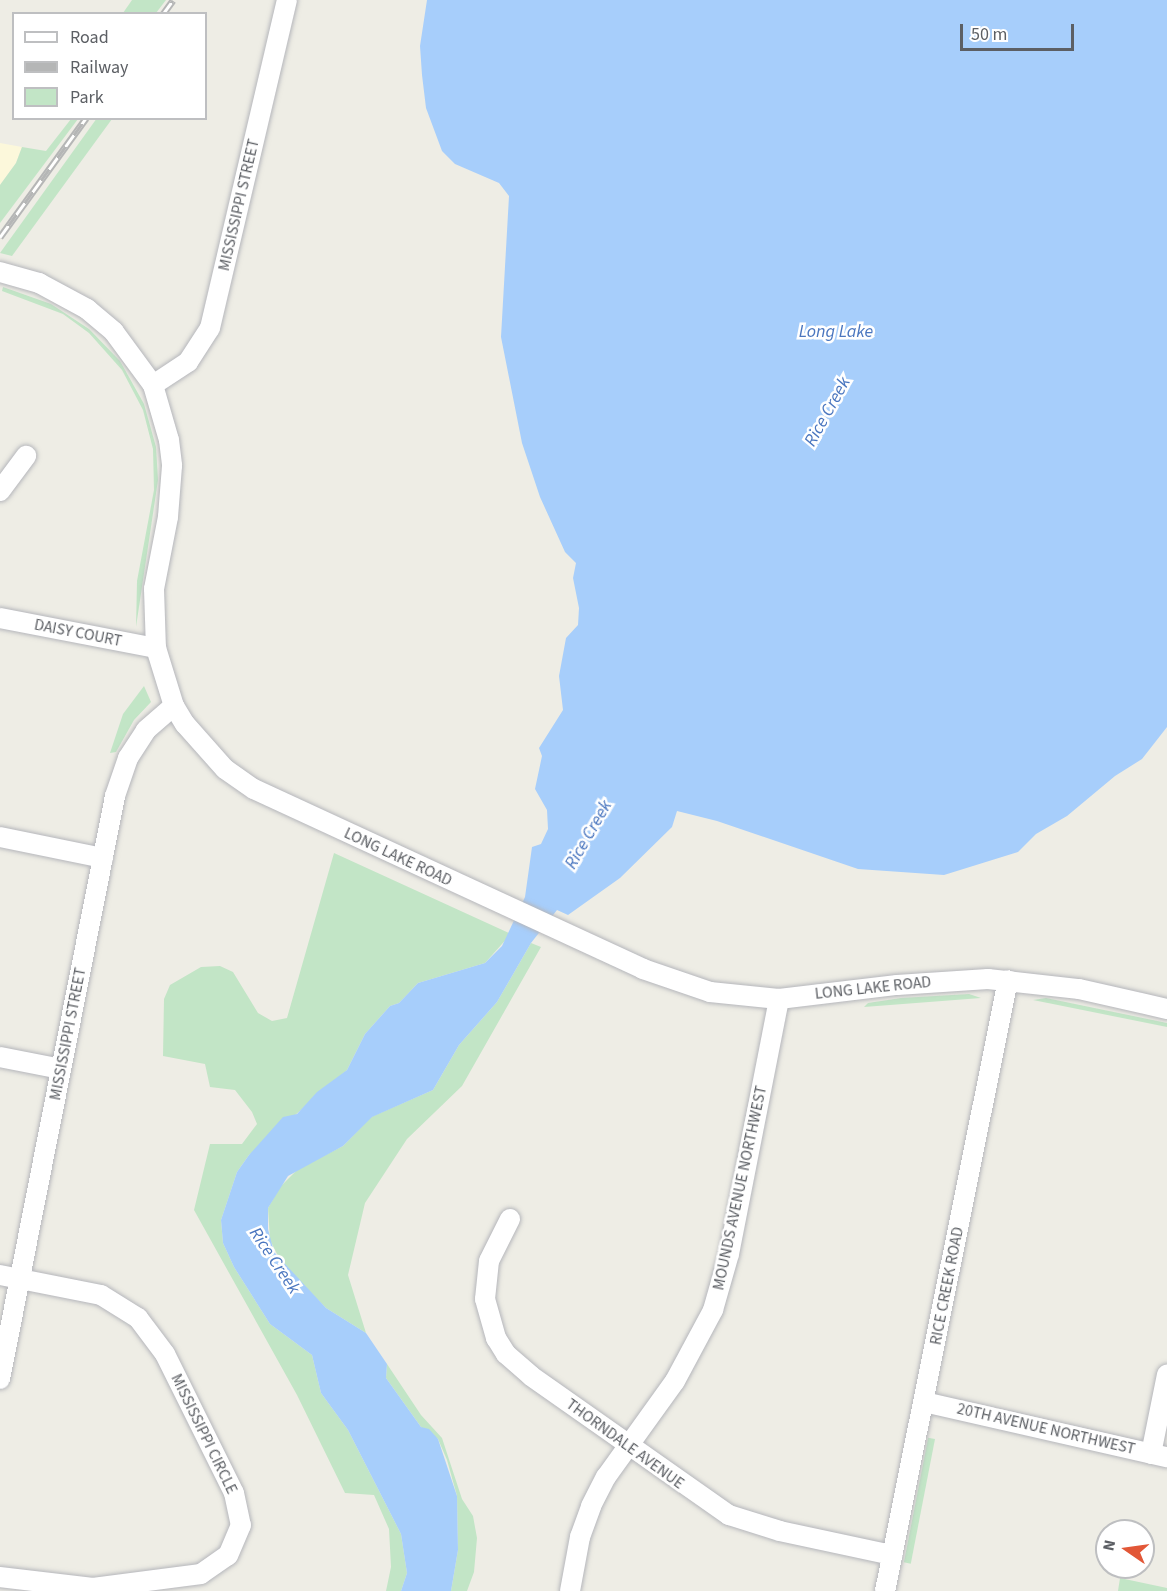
<!DOCTYPE html>
<html>
<head>
<meta charset="utf-8">
<style>
	body { margin:0 }
	#map { position:relative; width:1167px; height:1591px; overflow:hidden; background:#eeede5; font-family:"Source Sans 3",sans-serif }
	div>[style] { position:absolute }
	.commercial>* { inset:0; background:#fcf8db }
	.green>* { inset:0; background:#c2e5c6; transform-origin:0 0 }
	.water>* { inset:0; background:#a7cefb }
	.roads { filter:drop-shadow(0 0 2px #b5b6bb) drop-shadow(0 0 2px #b5b6bb) }
	.minor>* { height:20px; margin:-10px; padding:0 10px; transform-origin:10px; border-radius:10px; background:#fff }
	.rail>* { height:7px; margin-top:-3.5px; transform-origin:0; background:repeating-linear-gradient(90deg,#fff 0 14px,#b5b6b6 0 28px); box-sizing:border-box; border-block:2px solid #b5b6b6 }
	span { translate:-50% -50%; white-space:nowrap; text-align:center; line-height:1.15; -webkit-text-stroke:5px #fff; paint-order:stroke }
	.street-label { font-size:16px; color:#5c5f64 }
	.water-label { font-size:18px; color:#4a76bf; font-style:italic }
	.legend { position:absolute; left:12px; top:12px; width:195px; height:108px; box-sizing:border-box; background:#fff; border:2px solid #bebfc1; margin:0; padding:8px 10px; list-style:none; font-size:18px; color:#5c5f64 }
	.legend li { display:flex; align-items:center; gap:12px; height:30px }
	.legend b { width:30px; border:2px solid #bebfc1 }
	.north { position:absolute; left:1095px; top:1519px; width:60px; height:60px; box-sizing:border-box; background:#fff; border:2px solid #bebfc1; border-radius:50%; rotate:283deg; font-size:16px; font-weight:700; line-height:24px; text-align:center; color:#5c5f64 }
	.north::after { content:''; display:block; margin:auto; width:21px; height:27px; background:#e25737; clip-path:polygon(50% 0,100% 100%,50% 72%,0 100%) }
	.scale { position:absolute; left:960px; top:24px; width:114px; height:27px; box-sizing:border-box; border:3px solid #5c5f64; border-top:0; padding-left:8px; font-size:18px; line-height:21px; white-space:nowrap; color:#5c5f64; -webkit-text-stroke:4px #fff; paint-order:stroke }
</style>
</head>
<body>
<div id="map">
	<div class="commercial">
		<div style="clip-path:polygon(0 143px,22px 147px,16px 163px,0 185px)"></div>
	</div>
	<div class="green">
		<div style="clip-path:polygon(132px 0,166px 0,156px 13px,123px 13px)"></div>
		<div style="clip-path:polygon(97px 118px,112px 119px,12px 256px,0 253px)"></div>
		<div style="clip-path:polygon(71px 119px,78px 119px,0 223px,0 185px,16px 163px,22px 147px,46px 151px)"></div>
		<div style="clip-path:polygon(3px 287px,51px 304px,89px 329px,120px 361px,144px 404px,156px 447px,158px 480px,136px 627px,137px 581px,154px 490px,153px 449px,143px 410px,122px 370px,89px 333px,63px 314px,2px 291px)"></div>
		<div style="clip-path:polygon(144px 686px,151px 702px,134px 720px,116px 752px,110px 753px,123px 714px)"></div>
		<div style="clip-path:polygon(334px 853px,511px 934px,485px 963px,418px 983px,399px 1003px,390px 1006px,365px 1034px,347px 1070px,249px 1155px,237px 1172px,221px 1220px,223px 1243px,234px 1267px,270px 1324px,312px 1355px,321px 1393px,348px 1430px,401px 1534px,407px 1573px,401px 1591px,386px 1591px,391px 1567px,389px 1529px,374px 1495px,345px 1493px,297px 1395px,194px 1210px,210px 1144px,242px 1144px,257px 1124px,252px 1112px,235px 1090px,210px 1087px,205px 1064px,163px 1056px,164px 999px,170px 985px,201px 967px,220px 966px,233px 972px,258px 1013px,272px 1021px,287px 1018px)"></div>
		<div style="clip-path:polygon(531px 943px,541px 947px,462px 1086px,407px 1139px,365px 1203px,348px 1275px,366px 1333px,326px 1308px,281px 1262px,270px 1240px,268px 1208px,280px 1187px,298px 1169px,343px 1146px,371px 1117px,433px 1090px,459px 1045px,497px 1002px)"></div>
		<div style="clip-path:polygon(969px 994px,981px 998px,864px 1007px,868px 1003px,901px 998px)"></div>
		<div style="clip-path:polygon(1046px 998px,1167px 1023px,1167px 1027px,1033px 1000px)"></div>
		<div style="clip-path:polygon(387px 1364px,421px 1415px,442px 1438px,462px 1499px,473px 1516px,477px 1538px,474px 1572px,467px 1591px,451px 1591px,458px 1550px,457px 1496px,447px 1460px,438px 1439px,421px 1427px,386px 1378px)"></div>
		<div style="left:935px;top:1439px;width:127px;height:7px;rotate:101deg"></div>
		<div style="clip-path:polygon(1120px 1578px,1167px 1588px,1167px 1591px,1118px 1591px)"></div>
	</div>
	<div class="water">
		<div style="clip-path:polygon(427px 0,1167px 0,1167px 727px,1142px 759px,1115px 776px,1067px 816px,1036px 834px,1018px 852px,944px 875px,858px 869px,717px 821px,677px 811px,672px 827px,620px 878px,568px 915px,557px 910px,531px 943px,497px 1002px,459px 1045px,433px 1090px,372px 1117px,343px 1146px,288px 1176px,268px 1208px,268px 1229px,274px 1252px,326px 1308px,366px 1333px,387px 1364px,386px 1378px,421px 1427px,429px 1429px,438px 1439px,457px 1496px,458px 1550px,451px 1591px,401px 1591px,407px 1573px,401px 1534px,348px 1430px,321px 1393px,312px 1355px,270px 1324px,234px 1267px,223px 1243px,221px 1220px,237px 1172px,249px 1155px,283px 1117px,297px 1114px,317px 1092px,347px 1070px,365px 1034px,390px 1006px,399px 1003px,418px 983px,485px 963px,502px 946px,525px 897px,532px 847px,541px 844px,548px 829px,547px 810px,535px 789px,542px 756px,539px 748px,563px 710px,559px 676px,566px 638px,578px 625px,579px 608px,573px 578px,576px 563px,565px 552px,540px 497px,522px 443px,501px 337px,509px 196px,499px 183px,455px 164px,442px 151px,426px 108px,422px 75px,420px 46px)"></div>
	</div>
	<div class="roads">
		<div class="minor">
			<div style="left:0;top:272px;width:41px;rotate:15.8deg"></div>
			<div style="left:39px;top:283px;width:55px;rotate:28.4deg"></div>
			<div style="left:87px;top:309px;width:35px;rotate:40deg"></div>
			<div style="left:114px;top:332px;width:66px;rotate:53.7deg"></div>
			<div style="left:153px;top:385px;width:57px;rotate:73.8deg"></div>
			<div style="left:169px;top:440px;width:26px;rotate:83deg"></div>
			<div style="left:172px;top:466px;width:51px;rotate:94.5deg"></div>
			<div style="left:168px;top:517px;width:73px;rotate:101deg"></div>
			<div style="left:154px;top:589px;width:59px;rotate:88.1deg"></div>
			<div style="left:156px;top:648px;width:61px;rotate:72.8deg"></div>
			<div style="left:174px;top:706px;width:21px;rotate:59deg"></div>
			<div style="left:185px;top:724px;width:60px;rotate:48.4deg"></div>
			<div style="left:225px;top:769px;width:35px;rotate:35deg"></div>
			<div style="left:254px;top:789px;width:429px;rotate:24.8deg"></div>
			<div style="left:643px;top:969px;width:71px;rotate:18.9deg"></div>
			<div style="left:710px;top:992px;width:69px;rotate:5.8deg"></div>
			<div style="left:779px;top:999px;width:119px;rotate:-6.8deg"></div>
			<div style="left:897px;top:985px;width:91px;rotate:-3.8deg"></div>
			<div style="left:988px;top:979px;width:92px;rotate:6.3deg"></div>
			<div style="left:1079px;top:989px;width:90px;rotate:12.8deg"></div>
			<div style="left:153px;top:385px;width:42px;rotate:-33.3deg"></div>
			<div style="left:188px;top:362px;width:40px;rotate:-57.1deg"></div>
			<div style="left:210px;top:328px;width:337px;rotate:-76.8deg"></div>
			<div style="left:0;top:491px;width:44px;rotate:-53.4deg"></div>
			<div style="left:0;top:618px;width:159px;rotate:10.9deg"></div>
			<div style="left:0;top:837px;width:105px;rotate:11.5deg"></div>
			<div style="left:0;top:1057px;width:62px;rotate:11.1deg"></div>
			<div style="left:510px;top:1219px;width:47px;rotate:116.6deg"></div>
			<div style="left:489px;top:1261px;width:38px;rotate:96deg"></div>
			<div style="left:485px;top:1299px;width:41px;rotate:74.2deg"></div>
			<div style="left:496px;top:1338px;width:19px;rotate:58deg"></div>
			<div style="left:506px;top:1354px;width:33px;rotate:41deg"></div>
			<div style="left:531px;top:1376px;width:242px;rotate:35.1deg"></div>
			<div style="left:729px;top:1515px;width:53px;rotate:17.4deg"></div>
			<div style="left:780px;top:1531px;width:115px;rotate:12.1deg"></div>
			<div style="left:0;top:1275px;width:103px;rotate:11.2deg"></div>
			<div style="left:101px;top:1295px;width:44px;rotate:31.9deg"></div>
			<div style="left:138px;top:1318px;width:45px;rotate:53.1deg"></div>
			<div style="left:165px;top:1354px;width:155px;rotate:63.6deg"></div>
			<div style="left:234px;top:1493px;width:33px;rotate:78deg"></div>
			<div style="left:241px;top:1525px;width:33px;rotate:113deg"></div>
			<div style="left:228px;top:1555px;width:33px;rotate:145deg"></div>
			<div style="left:201px;top:1574px;width:109px;rotate:172.6deg"></div>
			<div style="left:93px;top:1588px;width:94px;rotate:-173.3deg"></div>
			<div style="left:0;top:1379px;width:594px;rotate:-78.84deg"></div>
			<div style="left:115px;top:796px;width:40px;rotate:-71.1deg"></div>
			<div style="left:128px;top:758px;width:33px;rotate:-57deg"></div>
			<div style="left:146px;top:730px;width:37px;rotate:-41deg"></div>
			<div style="left:924px;top:1402px;width:249px;rotate:12.8deg"></div>
			<div style="left:1151px;top:1454px;width:81px;rotate:-78.6deg"></div>
			<div style="left:570px;top:1591px;width:55px;rotate:-79.5deg"></div>
			<div style="left:580px;top:1537px;width:33px;rotate:-70deg"></div>
			<div style="left:591px;top:1506px;width:33px;rotate:-63deg"></div>
			<div style="left:606px;top:1477px;width:118px;rotate:-54.3deg"></div>
			<div style="left:675px;top:1381px;width:81px;rotate:-61.8deg"></div>
			<div style="left:713px;top:1310px;width:58px;rotate:-74.1deg"></div>
			<div style="left:729px;top:1254px;width:260px;rotate:-78.9deg"></div>
			<div style="left:885px;top:1591px;width:623px;rotate:-78.62deg"></div>
		</div>
	</div>
	<div class="rail">
		<div style="left:163px;top:14px;width:17px;rotate:-54deg"></div>
		<div style="left:0;top:237px;width:147px;rotate:-54.1deg"></div>
	</div>
	<div class="street-label">
		<span style="left:239px;top:205px;rotate:-77deg">MISSISSIPPI STREET</span>
		<span style="left:78px;top:633px;rotate:11deg">DAISY COURT</span>
		<span style="left:398px;top:857px;rotate:25deg">LONG LAKE ROAD</span>
		<span style="left:873px;top:988px;rotate:-6deg">LONG LAKE ROAD</span>
		<span style="left:68px;top:1034px;rotate:-79deg">MISSISSIPPI STREET</span>
		<span style="left:740px;top:1188px;rotate:-78deg">MOUNDS AVENUE NORTHWEST</span>
		<span style="left:947px;top:1286px;rotate:-79deg">RICE CREEK ROAD</span>
		<span style="left:1046px;top:1429px;rotate:13deg">20TH AVENUE NORTHWEST</span>
		<span style="left:204px;top:1434px;rotate:64deg">MISSISSIPPI CIRCLE</span>
		<span style="left:625px;top:1444px;rotate:36deg">THORNDALE AVENUE</span>
	</div>
	<div class="water-label">
		<span style="left:836px;top:332px">Long Lake</span>
		<span style="left:828px;top:412px;rotate:-61deg">Rice Creek</span>
		<span style="left:589px;top:835px;rotate:-60deg">Rice Creek</span>
		<span style="left:274px;top:1261px;rotate:56deg">Rice Creek</span>
	</div>
	<ul class="legend">
	<li><b style="height:8px;background:#fff"></b>Road</li>
	<li><b style="height:8px;background:#b5b6b6"></b>Railway</li>
	<li><b style="height:16px;background:#c2e5c6"></b>Park</li>
	</ul>
	<div class="north">N</div>
	<div class="scale">50 m</div>
</div>
</body>
</html>
